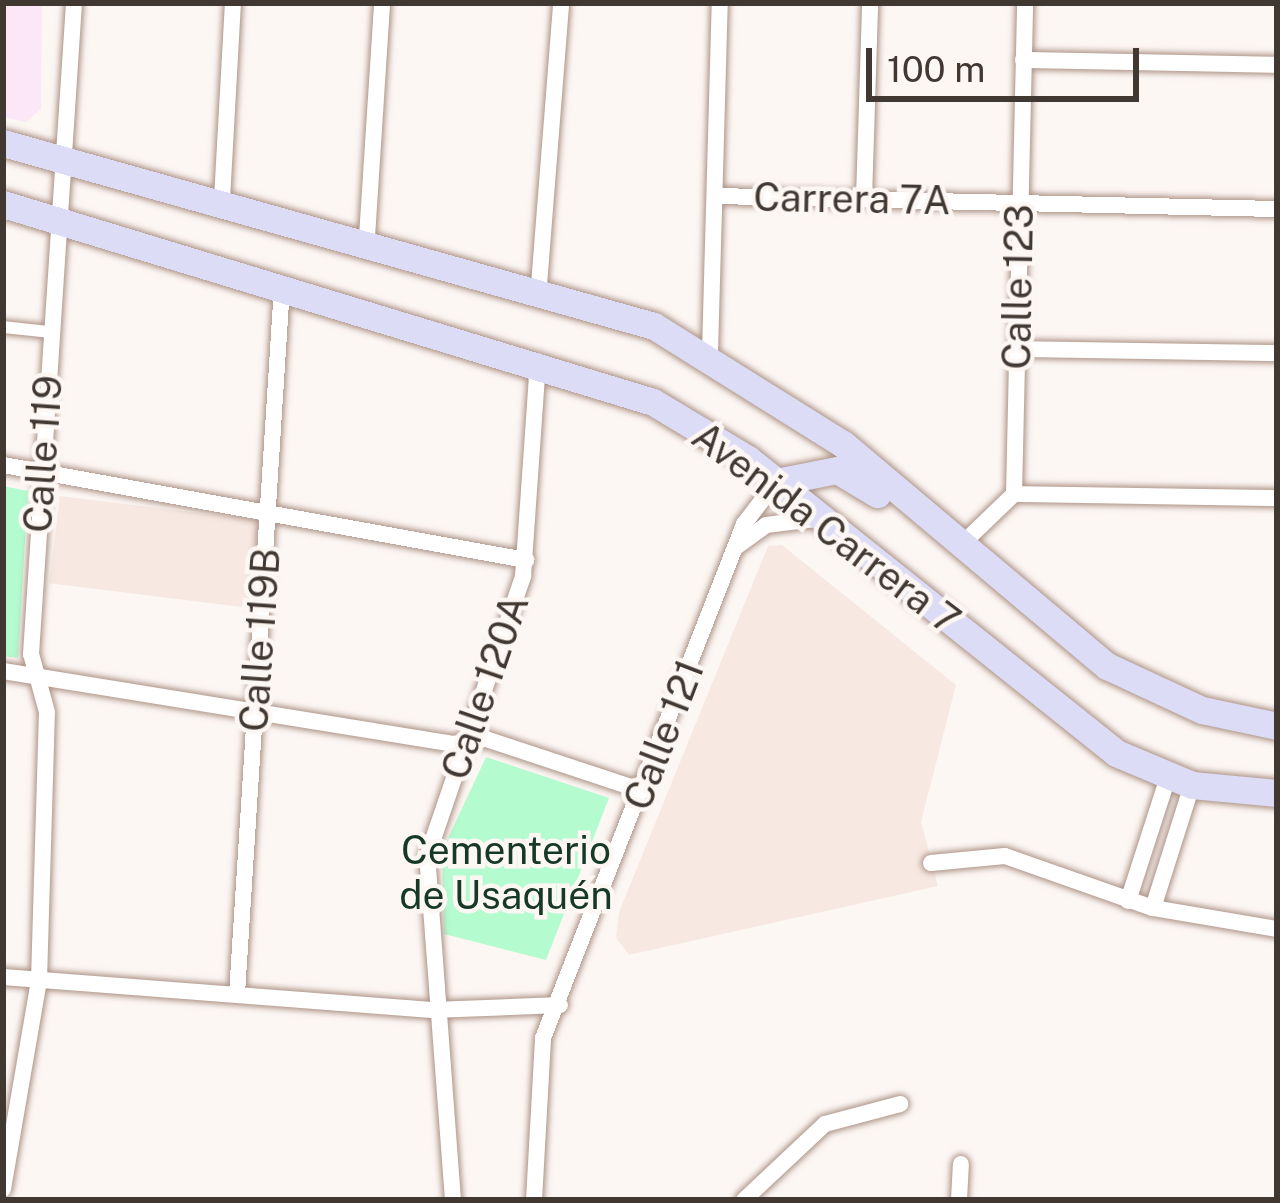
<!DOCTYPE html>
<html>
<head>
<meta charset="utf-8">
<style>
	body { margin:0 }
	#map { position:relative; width:1280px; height:1203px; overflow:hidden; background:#fdf7f4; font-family:"Public Sans",sans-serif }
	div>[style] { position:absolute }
	.built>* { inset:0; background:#f7e9e2; transform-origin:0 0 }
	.medical>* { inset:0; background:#fbe7f7 }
	.green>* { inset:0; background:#b4fbd0 }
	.roads { filter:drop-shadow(0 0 3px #ad9386) drop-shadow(0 0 3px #ad9386) }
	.pedestrian>* { height:12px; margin:-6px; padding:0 6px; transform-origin:6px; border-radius:6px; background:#fff }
	.minor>* { height:16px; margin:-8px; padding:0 8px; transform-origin:8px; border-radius:8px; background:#fff }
	.primary>* { height:27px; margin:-13.5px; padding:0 13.5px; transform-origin:13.5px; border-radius:13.5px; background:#dcdcf6 }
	span { translate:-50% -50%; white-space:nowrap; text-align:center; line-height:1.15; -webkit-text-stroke:9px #fdf7f4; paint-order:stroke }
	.street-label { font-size:39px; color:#423832 }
	.park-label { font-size:39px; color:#163926 }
	.frame { position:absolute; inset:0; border:6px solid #423832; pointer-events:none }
	.scale { position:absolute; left:866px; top:48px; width:273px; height:54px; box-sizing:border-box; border:6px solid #423832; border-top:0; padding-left:15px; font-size:36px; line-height:42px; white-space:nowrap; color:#423832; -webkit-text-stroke:9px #fdf7f4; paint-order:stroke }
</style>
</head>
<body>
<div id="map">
	<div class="built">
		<div style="left:60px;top:496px;width:200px;height:88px;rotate:7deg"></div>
		<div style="clip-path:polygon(782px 545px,956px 685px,921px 822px,938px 886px,629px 955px,616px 938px,619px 912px,768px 546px)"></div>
	</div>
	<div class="medical">
		<div style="clip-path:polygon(3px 3px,42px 3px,41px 109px,26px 122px,3px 117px)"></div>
	</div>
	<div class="green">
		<div style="clip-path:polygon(3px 486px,28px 491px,18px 658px,3px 656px)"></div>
		<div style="clip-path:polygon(486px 757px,609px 798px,546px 960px,444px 934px,442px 851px)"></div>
	</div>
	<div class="roads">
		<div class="pedestrian">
			<div style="left:3px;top:327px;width:47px;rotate:6.1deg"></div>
		</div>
		<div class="minor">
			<div style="left:1023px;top:60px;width:254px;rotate:1.1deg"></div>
			<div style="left:716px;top:196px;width:561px;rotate:1.33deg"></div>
			<div style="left:222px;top:199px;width:196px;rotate:-86.8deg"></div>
			<div style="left:864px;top:199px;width:196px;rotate:-88.2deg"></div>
			<div style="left:367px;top:237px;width:234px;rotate:-86.3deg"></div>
			<div style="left:539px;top:285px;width:283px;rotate:-85.5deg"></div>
			<div style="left:1017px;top:349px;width:260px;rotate:0.9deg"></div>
			<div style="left:710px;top:352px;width:349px;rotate:-88.4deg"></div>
			<div style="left:3px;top:465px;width:532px;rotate:10.3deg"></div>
			<div style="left:1014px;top:494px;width:263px;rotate:0.9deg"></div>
			<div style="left:736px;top:547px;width:37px;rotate:-36deg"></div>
			<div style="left:766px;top:525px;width:57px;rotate:-7deg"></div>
			<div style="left:959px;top:547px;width:76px;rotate:-43.9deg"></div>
			<div style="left:1014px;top:494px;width:491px;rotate:-88.7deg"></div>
			<div style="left:3px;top:671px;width:456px;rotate:9.2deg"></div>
			<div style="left:453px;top:744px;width:33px;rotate:-9deg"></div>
			<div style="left:486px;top:739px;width:165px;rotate:18.3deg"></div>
			<div style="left:931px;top:863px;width:74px;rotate:-5.4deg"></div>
			<div style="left:1005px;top:856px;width:157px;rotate:19.4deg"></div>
			<div style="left:1153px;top:908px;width:126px;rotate:9.6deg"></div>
			<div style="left:1128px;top:901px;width:130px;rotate:-72.1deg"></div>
			<div style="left:1153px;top:908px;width:129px;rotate:-72.4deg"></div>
			<div style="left:3px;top:977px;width:430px;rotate:4.4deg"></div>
			<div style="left:432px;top:1010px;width:128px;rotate:-2.2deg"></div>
			<div style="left:237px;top:994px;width:709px;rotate:-86.36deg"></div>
			<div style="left:3px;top:1189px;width:212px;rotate:-80.2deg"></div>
			<div style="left:39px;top:980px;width:268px;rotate:-88.3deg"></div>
			<div style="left:47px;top:712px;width:60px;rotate:-105.4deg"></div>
			<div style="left:31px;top:654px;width:652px;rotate:-86.22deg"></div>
			<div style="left:453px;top:1200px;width:344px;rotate:-94.3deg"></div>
			<div style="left:427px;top:857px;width:297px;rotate:-71.1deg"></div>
			<div style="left:523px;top:576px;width:215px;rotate:-86deg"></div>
			<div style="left:534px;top:1200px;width:162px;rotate:-86.8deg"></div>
			<div style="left:543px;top:1038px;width:552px;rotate:-68.64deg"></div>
			<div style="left:744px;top:524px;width:53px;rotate:-52.7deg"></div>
			<div style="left:744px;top:1200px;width:111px;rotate:-43.2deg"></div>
			<div style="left:825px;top:1124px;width:78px;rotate:-14.9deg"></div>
			<div style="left:959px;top:1200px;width:36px;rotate:-87deg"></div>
		</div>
		<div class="primary">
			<div style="left:3px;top:143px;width:676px;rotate:15.7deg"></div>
			<div style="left:654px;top:326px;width:223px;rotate:32deg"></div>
			<div style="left:843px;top:444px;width:345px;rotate:40.1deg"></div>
			<div style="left:1107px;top:666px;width:105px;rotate:24.9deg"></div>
			<div style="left:1202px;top:710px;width:77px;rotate:12deg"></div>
			<div style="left:3px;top:204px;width:679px;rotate:16.94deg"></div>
			<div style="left:653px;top:402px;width:111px;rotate:31deg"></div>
			<div style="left:748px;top:459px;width:471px;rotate:38.6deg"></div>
			<div style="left:1116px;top:753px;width:82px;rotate:22.8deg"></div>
			<div style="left:1192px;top:785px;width:85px;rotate:5.4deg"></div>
			<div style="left:776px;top:482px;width:62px;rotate:-11.1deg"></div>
			<div style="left:837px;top:470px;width:47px;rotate:31deg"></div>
		</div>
	</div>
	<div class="street-label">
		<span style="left:852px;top:199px;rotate:1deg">Carrera 7A</span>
		<span style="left:1018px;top:287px;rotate:-89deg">Calle 123</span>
		<span style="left:43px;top:454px;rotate:-86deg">Calle 119</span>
		<span style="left:826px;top:528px;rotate:37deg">Avenida Carrera 7</span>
		<span style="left:260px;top:640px;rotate:-86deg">Calle 119B</span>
		<span style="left:485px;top:687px;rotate:-71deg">Calle 120A</span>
		<span style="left:664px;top:735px;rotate:-69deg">Calle 121</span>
	</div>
	<div class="park-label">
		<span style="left:506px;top:873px">Cementerio<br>de Usaquén</span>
	</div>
	<div class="frame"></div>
	<div class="scale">100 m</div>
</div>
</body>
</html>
